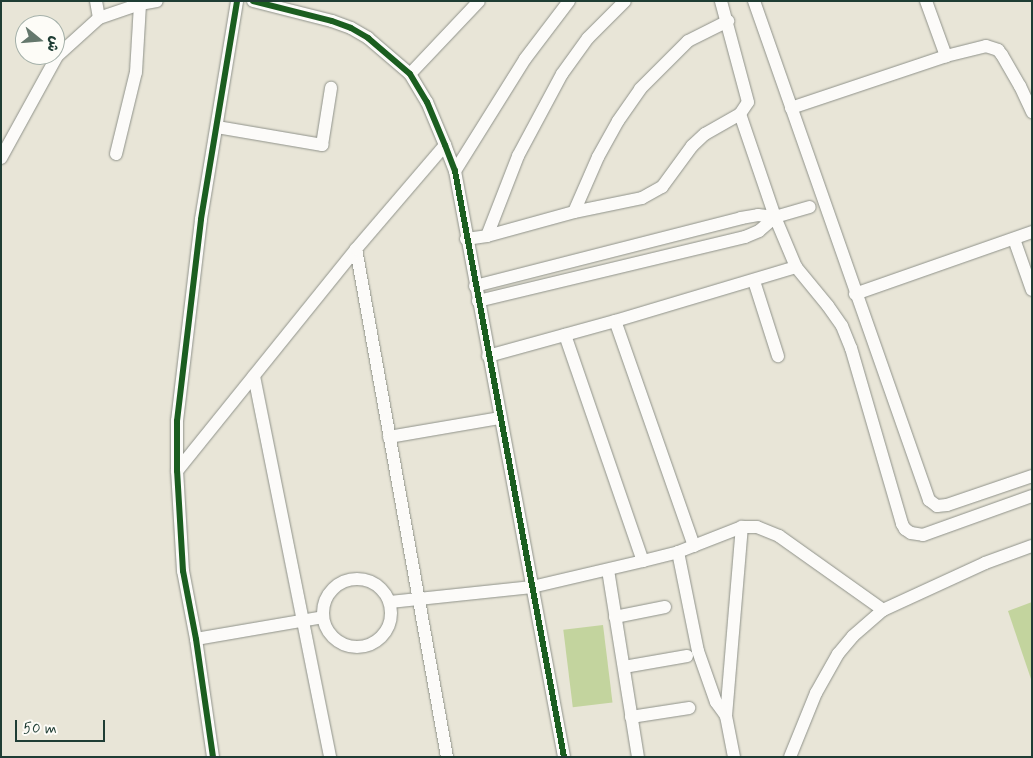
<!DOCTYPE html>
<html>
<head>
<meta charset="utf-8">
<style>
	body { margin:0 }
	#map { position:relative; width:1033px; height:758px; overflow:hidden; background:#e8e5d7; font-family:Mynerve,"Playpen Sans Arabic",sans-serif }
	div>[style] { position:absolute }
	.green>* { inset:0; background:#c3d49e; transform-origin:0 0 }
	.roads { filter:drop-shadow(0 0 1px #8f928a) drop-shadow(0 0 1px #8f928a) }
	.minor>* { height:12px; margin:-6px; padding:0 6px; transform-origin:6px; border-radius:6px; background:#fcfbf9 }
	.minor>.ring { margin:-6px; padding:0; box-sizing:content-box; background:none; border:12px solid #fcfbf9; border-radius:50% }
	.cycleway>* { height:6px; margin:-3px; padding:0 3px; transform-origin:3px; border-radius:3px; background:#1b5e20 }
	span { translate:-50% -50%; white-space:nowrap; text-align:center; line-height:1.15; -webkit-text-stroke:5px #fdfcf7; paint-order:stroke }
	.frame { position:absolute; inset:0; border:2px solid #1f3d34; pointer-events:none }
	.north { position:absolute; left:15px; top:15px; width:50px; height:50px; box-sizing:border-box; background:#fdfcf7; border:1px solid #a4b0a9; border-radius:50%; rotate:107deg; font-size:14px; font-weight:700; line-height:20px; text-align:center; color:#1f3d34 }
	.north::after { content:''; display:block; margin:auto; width:18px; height:22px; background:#65786d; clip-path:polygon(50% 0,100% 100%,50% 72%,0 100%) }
	.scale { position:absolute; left:15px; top:720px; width:90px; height:22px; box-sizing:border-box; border:2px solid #1f3d34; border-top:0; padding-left:6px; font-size:15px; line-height:18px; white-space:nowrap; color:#1f3d34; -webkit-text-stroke:4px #fdfcf7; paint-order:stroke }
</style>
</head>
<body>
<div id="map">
	<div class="green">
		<div style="clip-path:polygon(1032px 602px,1032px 682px,1008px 611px)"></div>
		<div style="left:603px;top:625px;width:78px;height:40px;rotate:83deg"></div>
	</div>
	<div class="roads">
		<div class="minor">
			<div style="left:96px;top:1px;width:17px;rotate:80deg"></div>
			<div style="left:253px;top:1px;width:81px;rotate:14.2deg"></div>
			<div style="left:332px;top:21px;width:20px;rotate:20deg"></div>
			<div style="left:351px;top:28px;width:20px;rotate:30deg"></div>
			<div style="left:368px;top:38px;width:55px;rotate:40.6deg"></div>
			<div style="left:410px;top:74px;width:33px;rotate:59deg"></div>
			<div style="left:427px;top:102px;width:47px;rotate:67.3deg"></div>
			<div style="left:445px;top:145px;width:28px;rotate:69deg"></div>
			<div style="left:455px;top:171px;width:596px;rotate:79.46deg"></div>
			<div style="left:754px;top:1px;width:529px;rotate:70.67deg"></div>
			<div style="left:929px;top:500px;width:10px;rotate:37deg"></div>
			<div style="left:937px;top:506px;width:10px;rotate:-6deg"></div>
			<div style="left:947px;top:505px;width:90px;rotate:-18.8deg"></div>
			<div style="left:926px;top:1px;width:59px;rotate:70deg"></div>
			<div style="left:410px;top:74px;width:100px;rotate:-46.6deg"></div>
			<div style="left:791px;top:108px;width:163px;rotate:-18.5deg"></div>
			<div style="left:946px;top:56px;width:41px;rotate:-14deg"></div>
			<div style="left:986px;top:46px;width:13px;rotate:18deg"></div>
			<div style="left:998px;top:50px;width:6px;rotate:51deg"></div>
			<div style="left:1002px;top:55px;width:36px;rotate:60deg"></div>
			<div style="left:1020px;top:86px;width:29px;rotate:65deg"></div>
			<div style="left:740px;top:114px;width:109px;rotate:71.2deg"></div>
			<div style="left:775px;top:217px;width:54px;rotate:67.2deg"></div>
			<div style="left:796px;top:267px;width:50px;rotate:50.6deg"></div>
			<div style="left:828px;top:306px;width:24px;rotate:55deg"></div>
			<div style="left:842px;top:326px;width:24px;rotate:68deg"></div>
			<div style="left:851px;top:348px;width:183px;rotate:73.8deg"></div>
			<div style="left:902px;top:524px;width:6px;rotate:59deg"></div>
			<div style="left:905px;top:529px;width:7px;rotate:34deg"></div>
			<div style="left:911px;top:533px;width:12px;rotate:9deg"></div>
			<div style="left:923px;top:535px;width:116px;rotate:-19.7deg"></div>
			<div style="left:217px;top:127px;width:107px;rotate:9.7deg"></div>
			<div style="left:322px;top:145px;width:58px;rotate:-81deg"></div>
			<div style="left:116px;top:154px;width:84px;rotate:-76.3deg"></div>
			<div style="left:136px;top:72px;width:68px;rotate:-86.6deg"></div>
			<div style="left:1px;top:158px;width:116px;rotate:-61.2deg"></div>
			<div style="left:57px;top:56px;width:57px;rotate:-42.1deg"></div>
			<div style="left:99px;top:18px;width:43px;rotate:-18.9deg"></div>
			<div style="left:140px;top:4px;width:17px;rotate:-10deg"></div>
			<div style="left:455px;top:171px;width:132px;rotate:-58deg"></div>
			<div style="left:525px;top:59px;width:73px;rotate:-52.8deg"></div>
			<div style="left:574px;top:212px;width:60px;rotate:-66.4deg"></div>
			<div style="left:598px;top:157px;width:41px;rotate:-60.9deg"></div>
			<div style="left:618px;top:121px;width:39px;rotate:-55deg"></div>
			<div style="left:640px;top:89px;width:68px;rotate:-45deg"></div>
			<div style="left:688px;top:41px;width:45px;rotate:-26.6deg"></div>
			<div style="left:487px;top:236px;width:86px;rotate:-68.8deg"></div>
			<div style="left:518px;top:156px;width:93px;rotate:-61.8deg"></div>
			<div style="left:562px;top:74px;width:44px;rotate:-54.2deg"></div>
			<div style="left:588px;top:38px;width:52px;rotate:-45deg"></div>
			<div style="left:466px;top:239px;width:21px;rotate:-8deg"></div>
			<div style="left:487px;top:236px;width:90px;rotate:-15.4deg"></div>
			<div style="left:574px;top:212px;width:69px;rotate:-11.6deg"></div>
			<div style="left:642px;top:198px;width:23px;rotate:-29deg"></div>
			<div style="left:662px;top:187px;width:51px;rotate:-53.8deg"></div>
			<div style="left:692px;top:146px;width:18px;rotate:-43deg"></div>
			<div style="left:705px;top:134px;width:40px;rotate:-29.7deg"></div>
			<div style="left:740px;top:114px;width:14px;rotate:-56deg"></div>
			<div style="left:748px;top:102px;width:105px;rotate:-105deg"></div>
			<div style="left:1014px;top:239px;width:54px;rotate:70.6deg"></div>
			<div style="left:356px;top:249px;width:516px;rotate:79.84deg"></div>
			<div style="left:754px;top:281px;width:79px;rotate:72.3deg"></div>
			<div style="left:475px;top:286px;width:275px;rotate:-14.3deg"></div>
			<div style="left:741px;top:218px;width:17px;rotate:-10deg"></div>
			<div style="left:758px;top:215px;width:17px;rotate:7deg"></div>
			<div style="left:775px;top:217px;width:36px;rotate:-16deg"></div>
			<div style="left:855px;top:294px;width:188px;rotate:-19.3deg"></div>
			<div style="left:478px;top:301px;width:275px;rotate:-13.5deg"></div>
			<div style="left:745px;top:237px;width:15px;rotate:-23deg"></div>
			<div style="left:759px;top:231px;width:21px;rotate:-41deg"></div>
			<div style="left:565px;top:335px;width:239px;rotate:71deg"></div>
			<div style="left:488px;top:356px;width:132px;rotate:-15.4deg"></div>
			<div style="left:254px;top:376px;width:389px;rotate:78.7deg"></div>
			<div style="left:389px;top:437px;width:113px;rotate:-9.7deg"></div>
			<div style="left:177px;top:471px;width:285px;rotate:-51.1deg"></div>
			<div style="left:356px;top:249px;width:137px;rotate:-49.4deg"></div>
			<div style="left:694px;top:546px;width:238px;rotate:-109.3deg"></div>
			<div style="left:615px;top:321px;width:189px;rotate:-16.6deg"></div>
			<div style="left:678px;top:552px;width:101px;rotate:78.6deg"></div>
			<div style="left:698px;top:651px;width:54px;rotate:70.6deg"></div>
			<div style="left:716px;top:702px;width:17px;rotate:54deg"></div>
			<div style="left:608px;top:570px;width:189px;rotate:80.9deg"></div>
			<div class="ring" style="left:323px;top:579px;width:56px;height:56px"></div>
			<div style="left:390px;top:602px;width:143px;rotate:-6deg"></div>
			<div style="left:532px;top:587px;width:114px;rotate:-13.2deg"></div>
			<div style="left:643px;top:561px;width:36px;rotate:-14deg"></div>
			<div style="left:678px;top:552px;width:69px;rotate:-21.3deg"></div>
			<div style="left:742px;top:527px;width:15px"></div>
			<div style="left:757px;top:527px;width:24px;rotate:22deg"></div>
			<div style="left:779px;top:536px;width:128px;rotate:35.4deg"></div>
			<div style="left:883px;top:610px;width:112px;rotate:-24.7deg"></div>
			<div style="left:985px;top:563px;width:50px;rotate:-19.9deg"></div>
			<div style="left:615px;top:617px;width:51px;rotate:-11.3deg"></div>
			<div style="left:196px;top:639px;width:129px;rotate:-9.8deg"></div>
			<div style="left:624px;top:667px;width:64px;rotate:-9.9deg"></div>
			<div style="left:631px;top:717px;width:59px;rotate:-8.8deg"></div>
			<div style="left:213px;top:757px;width:119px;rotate:-98.2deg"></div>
			<div style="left:196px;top:639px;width:69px;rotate:-100.8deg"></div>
			<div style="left:183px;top:571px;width:100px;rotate:-93.4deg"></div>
			<div style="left:177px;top:471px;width:50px;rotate:-90deg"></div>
			<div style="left:177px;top:421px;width:203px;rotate:-83.2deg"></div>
			<div style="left:201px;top:219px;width:221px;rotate:-80.6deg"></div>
			<div style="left:734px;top:757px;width:42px;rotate:-101deg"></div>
			<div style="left:726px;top:716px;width:190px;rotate:-85.2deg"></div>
			<div style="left:790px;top:757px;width:69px;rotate:-67.9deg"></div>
			<div style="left:816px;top:693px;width:45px;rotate:-60.6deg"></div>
			<div style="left:838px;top:654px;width:23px;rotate:-50deg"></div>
			<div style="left:853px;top:636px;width:40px;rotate:-41deg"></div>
		</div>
	</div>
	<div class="cycleway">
		<div style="left:253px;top:1px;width:81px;rotate:14.2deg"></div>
		<div style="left:332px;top:21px;width:20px;rotate:20deg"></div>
		<div style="left:351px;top:28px;width:20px;rotate:30deg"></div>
		<div style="left:368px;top:38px;width:55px;rotate:40.6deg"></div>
		<div style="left:410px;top:74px;width:33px;rotate:59deg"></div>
		<div style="left:427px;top:102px;width:47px;rotate:67.3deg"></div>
		<div style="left:445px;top:145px;width:28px;rotate:69deg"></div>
		<div style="left:455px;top:171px;width:596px;rotate:79.46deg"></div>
		<div style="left:213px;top:757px;width:119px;rotate:-98.2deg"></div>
		<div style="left:196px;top:639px;width:69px;rotate:-100.8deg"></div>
		<div style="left:183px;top:571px;width:100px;rotate:-93.4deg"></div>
		<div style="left:177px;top:471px;width:50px;rotate:-90deg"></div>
		<div style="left:177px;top:421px;width:203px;rotate:-83.2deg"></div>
		<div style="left:201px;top:219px;width:221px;rotate:-80.6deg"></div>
	</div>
	<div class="frame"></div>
	<div class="north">ش</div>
	<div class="scale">50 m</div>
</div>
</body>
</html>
